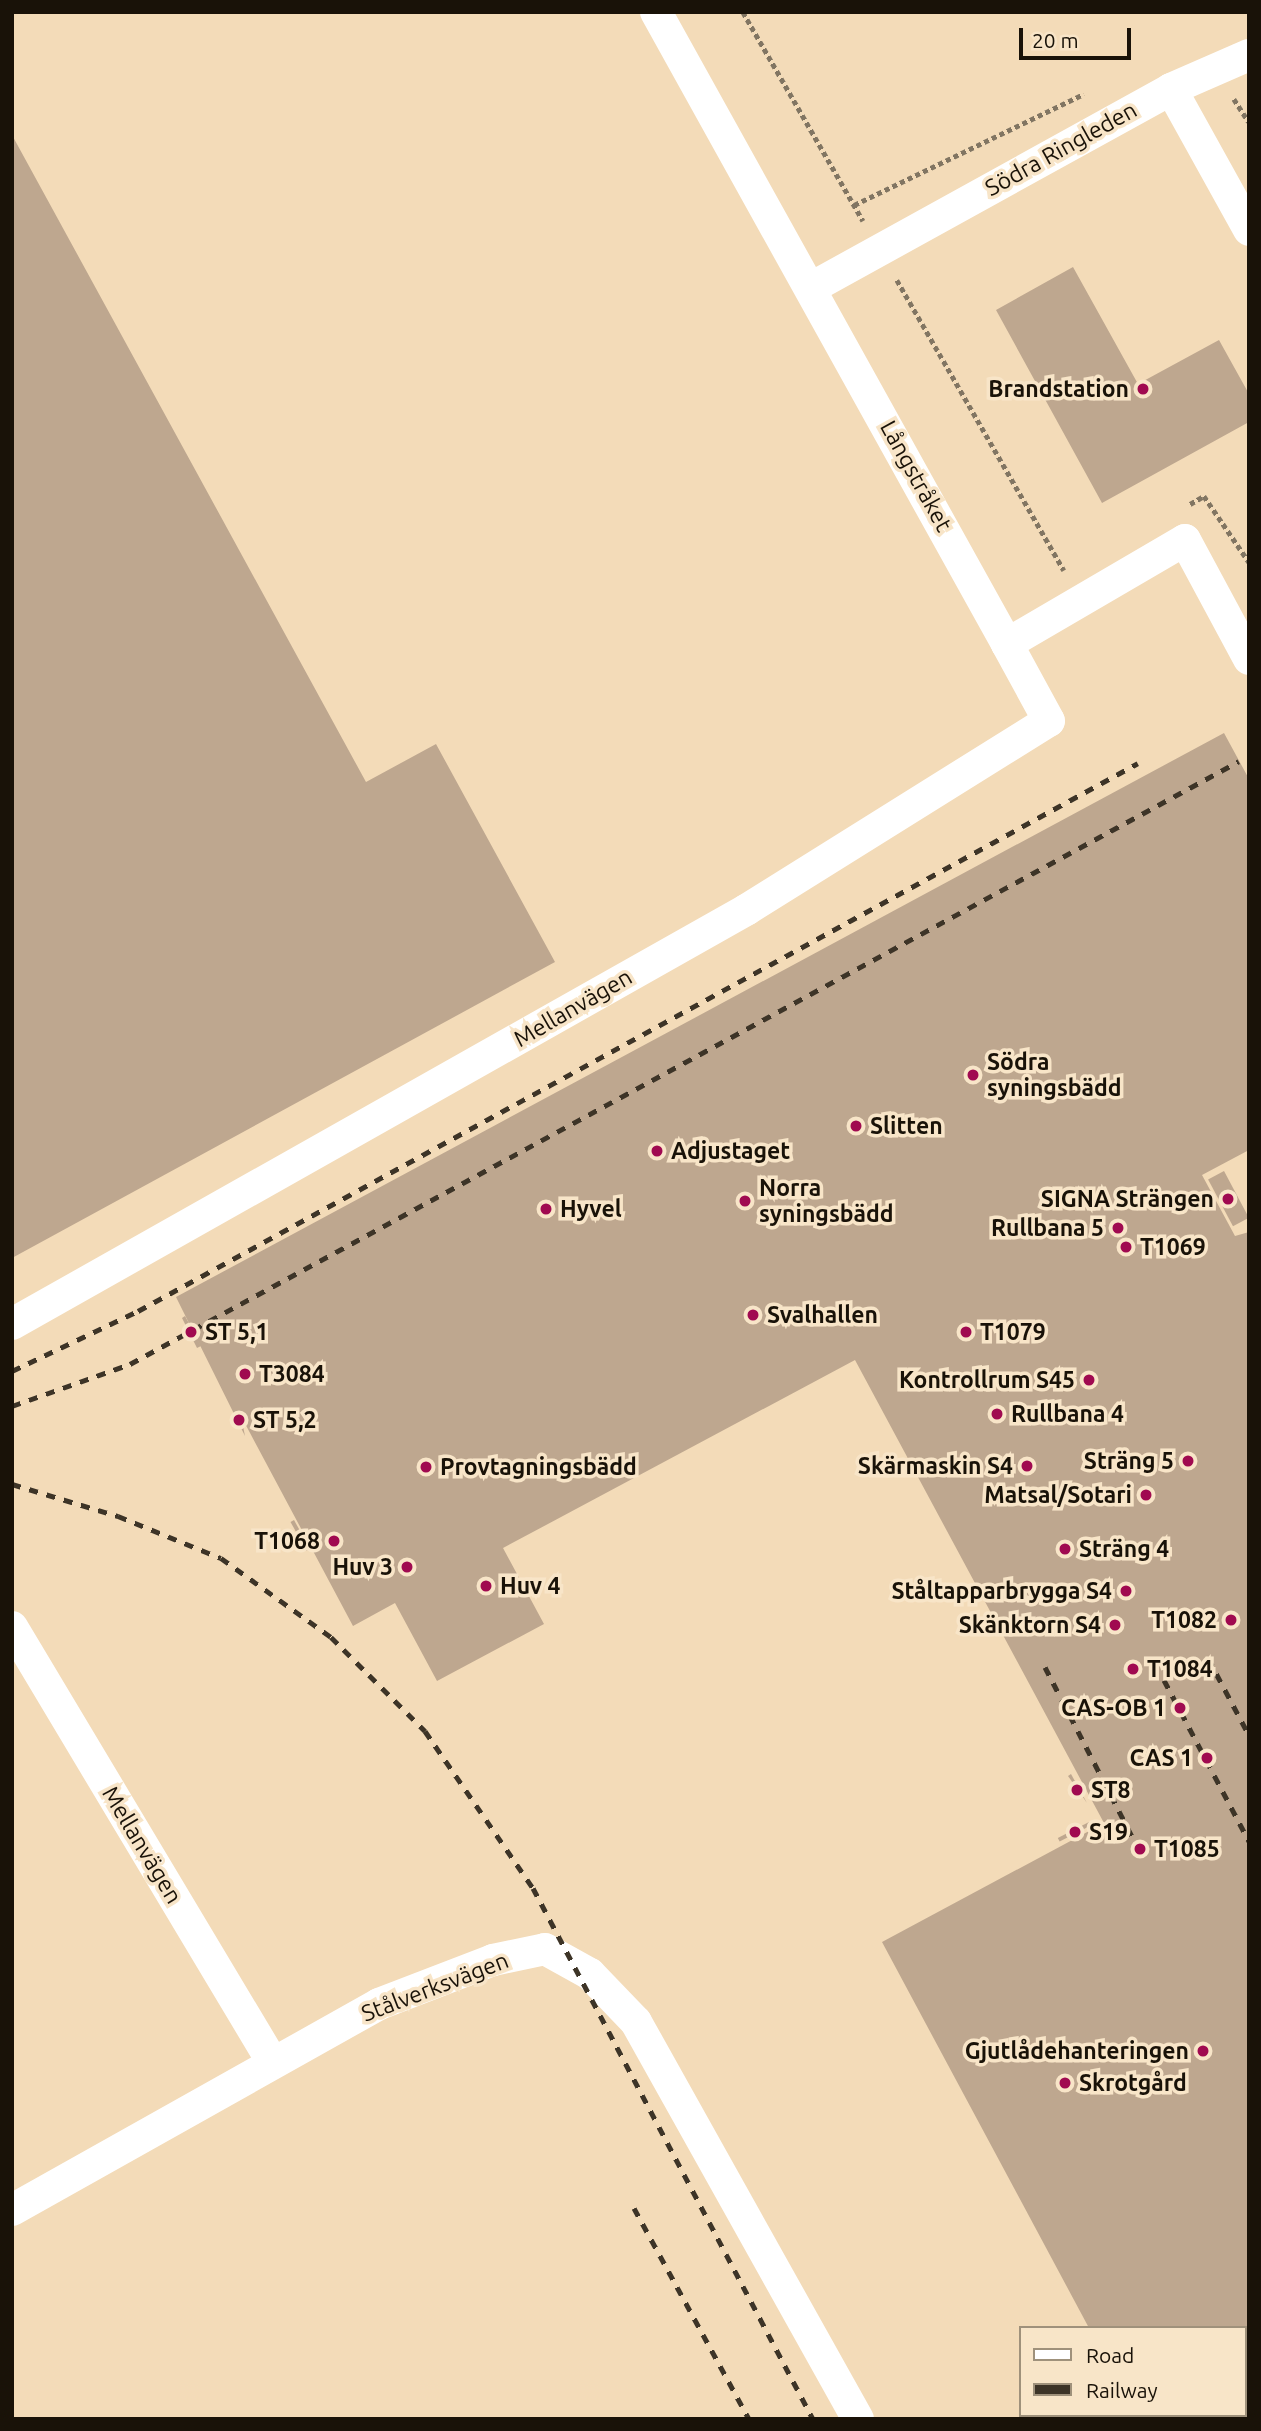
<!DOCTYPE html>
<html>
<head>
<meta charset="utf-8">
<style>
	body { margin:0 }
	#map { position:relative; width:1261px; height:2431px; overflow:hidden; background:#f8e5c8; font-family:Ubuntu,sans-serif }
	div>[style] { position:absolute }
	.built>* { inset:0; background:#f3dbb8 }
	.building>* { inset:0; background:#bea78f; transform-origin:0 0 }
	.path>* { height:4.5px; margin-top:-2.25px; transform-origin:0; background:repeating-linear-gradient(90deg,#817562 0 5px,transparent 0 8.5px) }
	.minor>* { height:32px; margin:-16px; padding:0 16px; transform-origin:16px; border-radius:16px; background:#fff }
	.rail>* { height:5px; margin-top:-2.5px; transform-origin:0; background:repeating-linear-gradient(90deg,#3d3427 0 9px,transparent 0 18px) }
	.dots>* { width:19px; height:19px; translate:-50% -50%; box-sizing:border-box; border:4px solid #f8e5c8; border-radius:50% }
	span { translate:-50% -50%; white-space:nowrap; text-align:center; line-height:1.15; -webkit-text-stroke:7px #f8e5c8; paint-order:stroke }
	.street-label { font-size:23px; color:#191208 }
	.poi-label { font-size:23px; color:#191208; font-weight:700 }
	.right { translate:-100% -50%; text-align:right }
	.left { translate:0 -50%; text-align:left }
	.frame { position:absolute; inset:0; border:14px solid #191208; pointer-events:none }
	.legend { position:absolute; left:1019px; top:2326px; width:228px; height:91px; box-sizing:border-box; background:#f8e5c8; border:2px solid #9f917b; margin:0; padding:9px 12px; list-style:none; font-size:21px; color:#191208 }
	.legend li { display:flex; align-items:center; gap:14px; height:35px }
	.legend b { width:35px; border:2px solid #9f917b }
	.scale { position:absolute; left:1019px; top:28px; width:112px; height:32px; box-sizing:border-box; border:4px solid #191208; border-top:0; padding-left:9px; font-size:21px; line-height:24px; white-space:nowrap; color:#191208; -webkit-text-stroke:5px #f8e5c8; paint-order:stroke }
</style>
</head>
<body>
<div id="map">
	<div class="built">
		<div style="clip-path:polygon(evenodd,12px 12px,1249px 12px,1249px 2419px,12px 2419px,12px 12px,1021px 2328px,1245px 2328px,1245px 2415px,1021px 2415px,1021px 2328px)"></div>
	</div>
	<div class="building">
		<div style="clip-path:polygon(12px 135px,366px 782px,436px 744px,555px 962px,12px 1258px)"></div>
		<div style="clip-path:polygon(1073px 267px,1138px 384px,1219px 340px,1249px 394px,1249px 422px,1102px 503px,996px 310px)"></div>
		<div style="clip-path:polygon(1224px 733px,1249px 779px,1249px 1150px,1202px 1175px,1235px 1236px,1249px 1232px,1249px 2419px,1138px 2419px,1245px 2415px,1245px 2328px,1089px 2328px,882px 1942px,1104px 1823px,855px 1360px,503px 1548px,544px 1624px,437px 1681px,395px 1603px,353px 1626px,241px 1416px,245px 1436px,176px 1297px)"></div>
		<div style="left:1224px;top:1171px;width:53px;height:18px;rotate:62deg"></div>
		<div style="clip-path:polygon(185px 1316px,201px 1346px,197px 1348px,182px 1318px)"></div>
		<div style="left:294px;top:1520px;width:33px;height:4px;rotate:61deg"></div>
		<div style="clip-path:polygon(1071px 1774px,1087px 1803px,1068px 1776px)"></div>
		<div style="left:1089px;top:1822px;width:4px;height:35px;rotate:63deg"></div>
	</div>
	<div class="path">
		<div style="left:743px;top:12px;width:241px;rotate:60.1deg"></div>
		<div style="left:1234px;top:99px;width:27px;rotate:57deg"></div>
		<div style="left:854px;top:205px;width:255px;rotate:-25.8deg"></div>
		<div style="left:897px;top:280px;width:335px;rotate:60.1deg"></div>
		<div style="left:1190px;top:504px;width:16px;rotate:-30deg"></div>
		<div style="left:1204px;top:496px;width:80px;rotate:55.7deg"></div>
	</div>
	<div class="minor">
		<div style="left:656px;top:12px;width:723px;rotate:60.95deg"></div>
		<div style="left:1007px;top:644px;width:206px;rotate:-30.3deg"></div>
		<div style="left:1185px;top:540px;width:135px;rotate:61.7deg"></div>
		<div style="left:1171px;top:89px;width:85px;rotate:-23.6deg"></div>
		<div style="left:811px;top:288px;width:411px;rotate:-28.9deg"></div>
		<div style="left:1171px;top:89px;width:161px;rotate:61deg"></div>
		<div style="left:12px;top:1324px;width:843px;rotate:-29.42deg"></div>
		<div style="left:746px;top:910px;width:357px;rotate:-32deg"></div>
		<div style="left:1049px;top:721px;width:88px;rotate:-118.6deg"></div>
		<div style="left:12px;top:1627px;width:508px;rotate:59.09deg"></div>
		<div style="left:12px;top:2210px;width:421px;rotate:-29.3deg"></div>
		<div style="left:379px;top:2004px;width:122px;rotate:-21.1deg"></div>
		<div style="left:493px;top:1960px;width:53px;rotate:-11.9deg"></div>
		<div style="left:545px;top:1949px;width:51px;rotate:29.1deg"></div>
		<div style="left:590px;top:1974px;width:66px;rotate:46.2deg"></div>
		<div style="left:636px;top:2022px;width:455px;rotate:60.8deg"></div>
	</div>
	<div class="rail">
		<div style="left:12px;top:1371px;width:140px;rotate:-25.5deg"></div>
		<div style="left:138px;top:1311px;width:1140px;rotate:-28.72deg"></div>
		<div style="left:12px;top:1406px;width:125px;rotate:-19.6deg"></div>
		<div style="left:130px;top:1364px;width:1262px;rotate:-28.53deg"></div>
		<div style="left:12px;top:1484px;width:111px;rotate:16.8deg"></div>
		<div style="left:118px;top:1516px;width:111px;rotate:22.2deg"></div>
		<div style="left:221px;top:1558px;width:135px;rotate:35.7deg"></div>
		<div style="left:331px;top:1637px;width:133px;rotate:45deg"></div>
		<div style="left:425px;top:1731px;width:191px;rotate:55.5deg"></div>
		<div style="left:533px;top:1888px;width:600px;rotate:62.2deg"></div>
		<div style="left:1208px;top:1658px;width:87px;rotate:62deg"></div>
		<div style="left:1045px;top:1667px;width:203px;rotate:62.8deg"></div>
		<div style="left:1164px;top:1680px;width:182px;rotate:62.2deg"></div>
		<div style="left:634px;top:2208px;width:240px;rotate:61.4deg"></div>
	</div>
	<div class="dots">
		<div style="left:1143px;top:389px;background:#a00a50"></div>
		<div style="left:973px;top:1075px;background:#a00a50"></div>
		<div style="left:856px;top:1126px;background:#a00a50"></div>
		<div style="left:657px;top:1151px;background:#a00a50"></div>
		<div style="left:1228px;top:1199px;background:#a00a50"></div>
		<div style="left:745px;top:1201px;background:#a00a50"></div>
		<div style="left:546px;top:1209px;background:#a00a50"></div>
		<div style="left:1118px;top:1228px;background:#a00a50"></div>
		<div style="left:1126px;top:1247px;background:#a00a50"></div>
		<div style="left:753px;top:1315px;background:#a00a50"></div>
		<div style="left:191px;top:1332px;background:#a00a50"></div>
		<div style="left:966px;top:1332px;background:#a00a50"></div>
		<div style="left:245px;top:1374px;background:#a00a50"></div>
		<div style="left:1089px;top:1380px;background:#a00a50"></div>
		<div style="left:997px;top:1414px;background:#a00a50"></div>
		<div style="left:239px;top:1420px;background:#a00a50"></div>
		<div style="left:1188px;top:1461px;background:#a00a50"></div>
		<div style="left:1027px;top:1466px;background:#a00a50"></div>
		<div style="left:426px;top:1467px;background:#a00a50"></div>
		<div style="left:1146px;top:1495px;background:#a00a50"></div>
		<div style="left:334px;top:1541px;background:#a00a50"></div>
		<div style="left:1065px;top:1549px;background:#a00a50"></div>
		<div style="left:407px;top:1567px;background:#a00a50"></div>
		<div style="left:486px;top:1586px;background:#a00a50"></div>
		<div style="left:1126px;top:1591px;background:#a00a50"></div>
		<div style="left:1231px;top:1620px;background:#a00a50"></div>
		<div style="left:1115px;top:1625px;background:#a00a50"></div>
		<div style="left:1133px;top:1669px;background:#a00a50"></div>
		<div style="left:1180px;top:1708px;background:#a00a50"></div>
		<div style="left:1207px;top:1758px;background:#a00a50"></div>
		<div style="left:1077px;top:1790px;background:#a00a50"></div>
		<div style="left:1075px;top:1832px;background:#a00a50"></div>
		<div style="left:1140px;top:1849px;background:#a00a50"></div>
		<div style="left:1203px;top:2051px;background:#a00a50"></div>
		<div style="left:1065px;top:2083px;background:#a00a50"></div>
	</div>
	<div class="street-label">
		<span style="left:1061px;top:149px;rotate:-29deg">Södra Ringleden</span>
		<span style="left:916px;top:476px;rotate:61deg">Långstråket</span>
		<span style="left:573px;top:1008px;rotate:-30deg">Mellanvägen</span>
		<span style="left:142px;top:1845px;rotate:59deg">Mellanvägen</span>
		<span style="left:435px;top:1987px;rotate:-21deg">Stålverksvägen</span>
	</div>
	<div class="poi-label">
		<span class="right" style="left:1129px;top:389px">Brandstation</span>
		<span class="left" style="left:987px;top:1075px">Södra<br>syningsbädd</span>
		<span class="left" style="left:870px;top:1126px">Slitten</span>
		<span class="left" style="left:671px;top:1151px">Adjustaget</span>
		<span class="left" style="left:759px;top:1201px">Norra<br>syningsbädd</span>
		<span class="right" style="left:1214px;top:1199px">SIGNA Strängen</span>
		<span class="left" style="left:560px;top:1209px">Hyvel</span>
		<span class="right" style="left:1104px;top:1228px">Rullbana 5</span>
		<span class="left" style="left:1140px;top:1247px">T1069</span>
		<span class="left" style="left:767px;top:1315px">Svalhallen</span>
		<span class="left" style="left:205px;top:1332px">ST 5,1</span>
		<span class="left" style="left:980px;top:1332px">T1079</span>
		<span class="left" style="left:259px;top:1374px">T3084</span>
		<span class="right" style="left:1075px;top:1380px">Kontrollrum S45</span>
		<span class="left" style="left:1011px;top:1414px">Rullbana 4</span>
		<span class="left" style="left:253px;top:1420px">ST 5,2</span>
		<span class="right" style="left:1174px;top:1461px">Sträng 5</span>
		<span class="right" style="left:1013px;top:1466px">Skärmaskin S4</span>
		<span class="left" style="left:440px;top:1467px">Provtagningsbädd</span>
		<span class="right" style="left:1132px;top:1495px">Matsal/Sotari</span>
		<span class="right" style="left:320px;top:1541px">T1068</span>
		<span class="left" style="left:1079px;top:1549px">Sträng 4</span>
		<span class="right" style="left:393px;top:1567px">Huv 3</span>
		<span class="left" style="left:500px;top:1586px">Huv 4</span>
		<span class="right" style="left:1112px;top:1591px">Ståltapparbrygga S4</span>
		<span class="right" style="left:1217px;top:1620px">T1082</span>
		<span class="right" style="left:1101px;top:1625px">Skänktorn S4</span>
		<span class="left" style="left:1147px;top:1669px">T1084</span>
		<span class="right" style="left:1166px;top:1708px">CAS-OB 1</span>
		<span class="right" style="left:1193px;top:1758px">CAS 1</span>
		<span class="left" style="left:1091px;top:1790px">ST8</span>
		<span class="left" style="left:1089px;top:1832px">S19</span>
		<span class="left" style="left:1154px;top:1849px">T1085</span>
		<span class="right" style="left:1189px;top:2051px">Gjutlådehanteringen</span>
		<span class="left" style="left:1079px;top:2083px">Skrotgård</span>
	</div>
	<div class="frame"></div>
	<ul class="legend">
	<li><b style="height:9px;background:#fff"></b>Road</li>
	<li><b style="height:9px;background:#3d3427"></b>Railway</li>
	</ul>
	<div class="scale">20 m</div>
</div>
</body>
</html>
